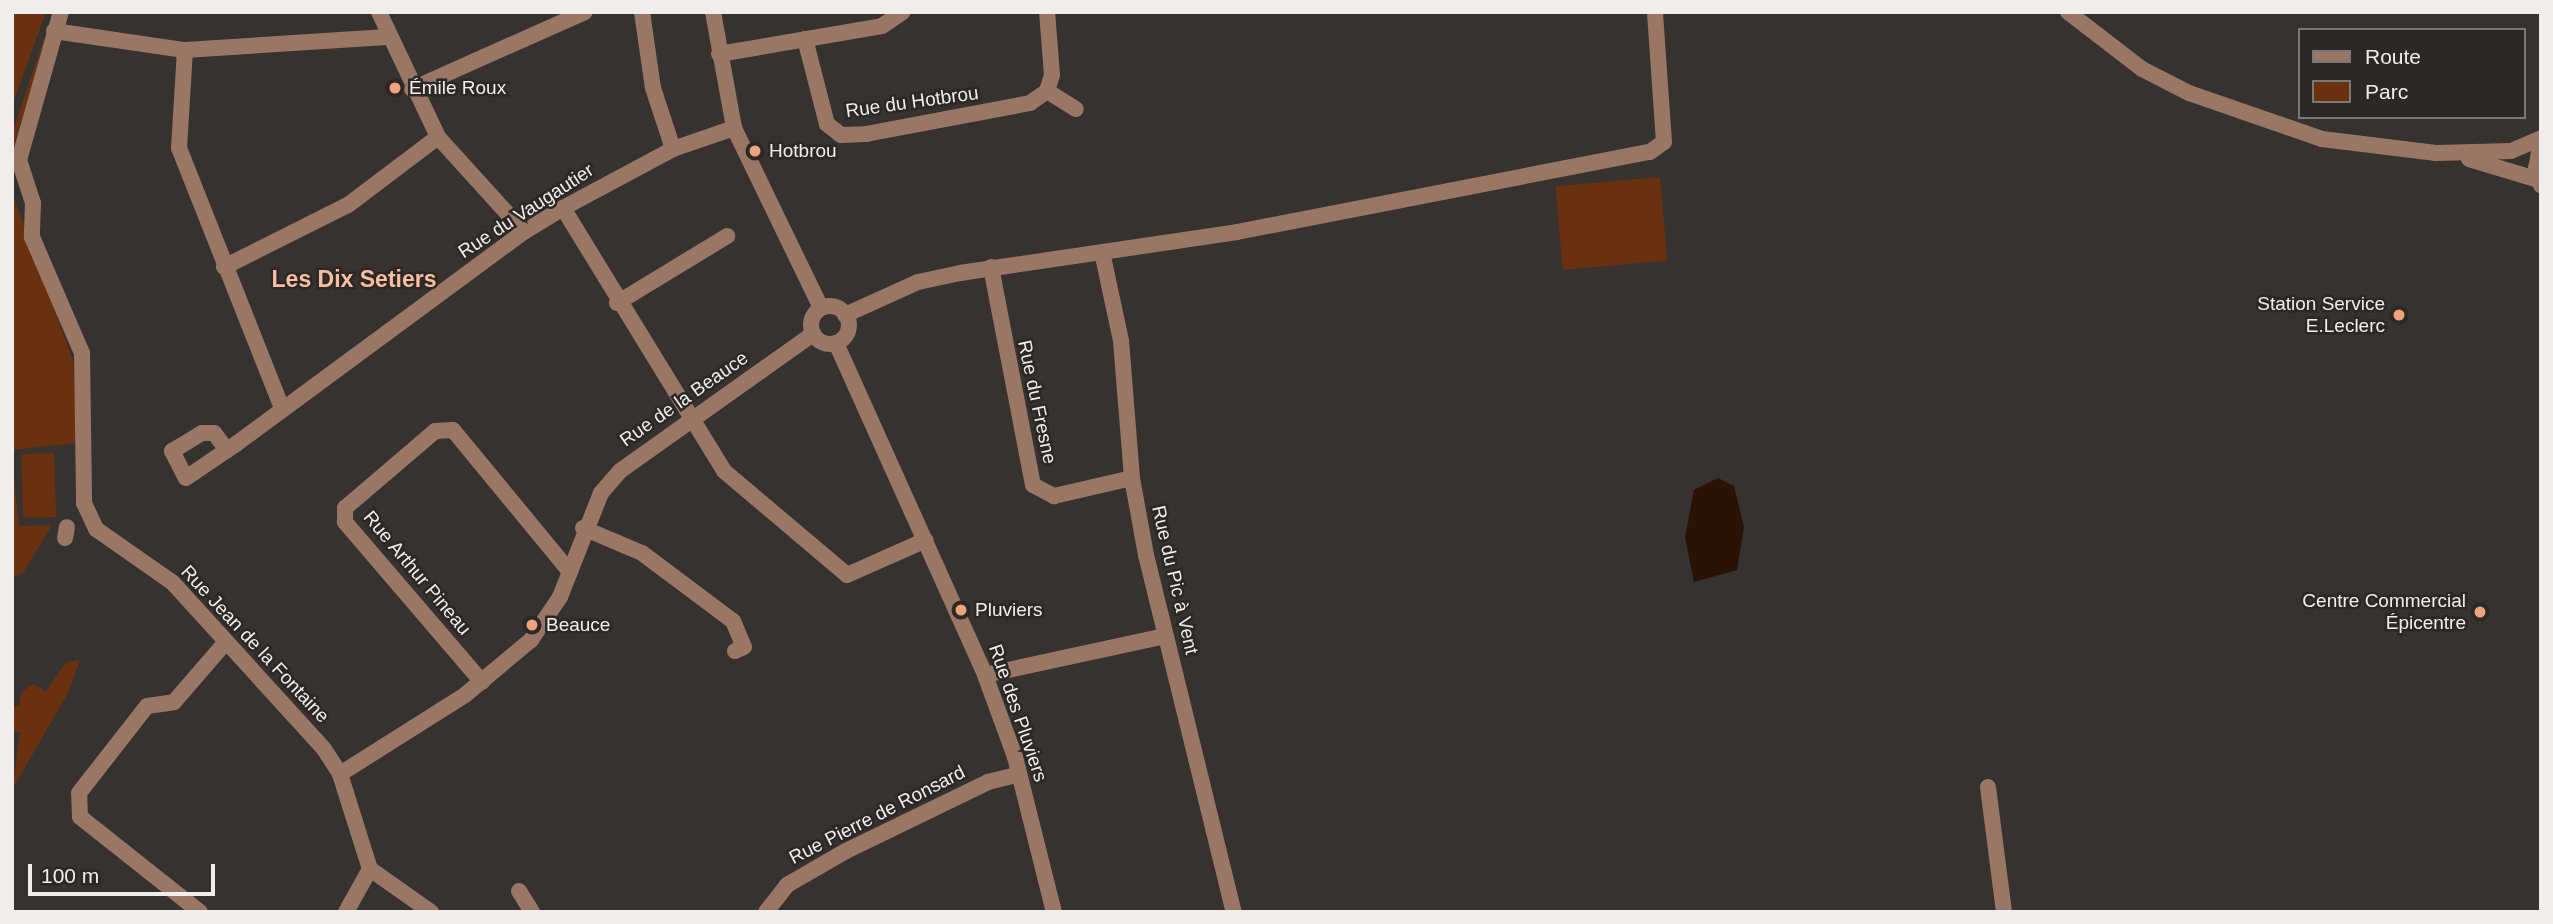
<!DOCTYPE html>
<html>
<head>
<meta charset="utf-8">
<style>
	body { margin:0 }
	#map { position:relative; width:2553px; height:924px; overflow:hidden; background:#363230; font-family:Arial,sans-serif }
	div>[style] { position:absolute }
	.green>* { inset:0; background:#693110; transform-origin:0 0 }
	.water>* { inset:0; background:#2a1205 }
	.minor>* { height:16px; margin:-8px; padding:0 8px; transform-origin:8px; border-radius:8px; background:#9a7665 }
	.minor>.ring { margin:-8px; padding:0; box-sizing:content-box; background:none; border:16px solid #9a7665; border-radius:50% }
	.dots>* { width:19px; height:19px; translate:-50% -50%; box-sizing:border-box; border:4px solid #2c2826; border-radius:50% }
	span { translate:-50% -50%; white-space:nowrap; text-align:center; line-height:1.15; -webkit-text-stroke:5px #2c2826; paint-order:stroke }
	.poi-label { font-size:19px; color:#f0eeed }
	.left { translate:0 -50%; text-align:left }
	.right { translate:-100% -50%; text-align:right }
	.street-label { font-size:19px; color:#f0eeed }
	.quarter-label { font-size:23px; color:#f9bea0; font-weight:700 }
	.frame { position:absolute; inset:0; border:14px solid #f0eeed; pointer-events:none }
	.legend { position:absolute; left:2298px; top:28px; width:228px; height:91px; box-sizing:border-box; background:#2c2826; border:2px solid #7a7776; margin:0; padding:9px 12px; list-style:none; font-size:21px; color:#f0eeed }
	.legend li { display:flex; align-items:center; gap:14px; height:35px }
	.legend b { width:35px; border:2px solid #7a7776 }
	.scale { position:absolute; left:28px; top:864px; width:187px; height:32px; box-sizing:border-box; border:4px solid #f0eeed; border-top:0; padding-left:9px; font-size:21px; line-height:24px; white-space:nowrap; color:#f0eeed; -webkit-text-stroke:5px #2c2826; paint-order:stroke }
</style>
</head>
<body>
<div id="map">
	<div class="green">
		<div style="clip-path:polygon(12px 12px,46px 12px,12px 106px)"></div>
		<div style="clip-path:polygon(53px 12px,55px 13px,12px 152px,12px 133px)"></div>
		<div style="left:1660px;top:177px;width:84px;height:105px;rotate:85deg"></div>
		<div style="clip-path:polygon(12px 192px,73px 361px,77px 443px,12px 450px)"></div>
		<div style="left:54px;top:453px;width:64px;height:33px;rotate:88deg"></div>
		<div style="clip-path:polygon(12px 460px,19px 526px,52px 525px,23px 573px,12px 577px)"></div>
		<div style="clip-path:polygon(80px 660px,68px 693px,12px 790px,20px 732px,12px 732px,12px 706px,19px 706px,21px 692px,33px 684px,46px 691px,66px 662px)"></div>
	</div>
	<div class="water">
		<div style="clip-path:polygon(1718px 478px,1734px 486px,1744px 527px,1737px 570px,1694px 582px,1685px 537px,1694px 490px)"></div>
	</div>
	<div class="minor">
		<div style="left:379px;top:12px;width:138px;rotate:64.7deg"></div>
		<div style="left:438px;top:137px;width:128px;rotate:47.8deg"></div>
		<div style="left:642px;top:12px;width:77px;rotate:81.8deg"></div>
		<div style="left:653px;top:88px;width:64px;rotate:71.8deg"></div>
		<div style="left:713px;top:12px;width:118px;rotate:79.7deg"></div>
		<div style="left:734px;top:128px;width:200px;rotate:64.2deg"></div>
		<div style="left:2068px;top:12px;width:93px;rotate:37.6deg"></div>
		<div style="left:2142px;top:69px;width:53px;rotate:27.1deg"></div>
		<div style="left:2189px;top:93px;width:141px;rotate:19.1deg"></div>
		<div style="left:2322px;top:139px;width:115px;rotate:7deg"></div>
		<div style="left:2436px;top:153px;width:75px;rotate:-1.5deg"></div>
		<div style="left:2511px;top:151px;width:33px;rotate:-23deg"></div>
		<div style="left:54px;top:31px;width:132px;rotate:8.3deg"></div>
		<div style="left:185px;top:50px;width:202px;rotate:-3.7deg"></div>
		<div style="left:805px;top:39px;width:88px;rotate:75.5deg"></div>
		<div style="left:827px;top:124px;width:18px;rotate:38deg"></div>
		<div style="left:841px;top:135px;width:25px;rotate:-2deg"></div>
		<div style="left:866px;top:134px;width:167px;rotate:-10.7deg"></div>
		<div style="left:1030px;top:103px;width:21px;rotate:-35deg"></div>
		<div style="left:1047px;top:91px;width:17px;rotate:-73deg"></div>
		<div style="left:1052px;top:75px;width:63px;rotate:-94.5deg"></div>
		<div style="left:185px;top:50px;width:98px;rotate:93.5deg"></div>
		<div style="left:179px;top:148px;width:280px;rotate:68.4deg"></div>
		<div style="left:719px;top:54px;width:165px;rotate:-9.7deg"></div>
		<div style="left:882px;top:26px;width:25px;rotate:-34deg"></div>
		<div style="left:412px;top:89px;width:189px;rotate:-24deg"></div>
		<div style="left:1047px;top:91px;width:34px;rotate:32deg"></div>
		<div style="left:2541px;top:141px;width:27px;rotate:100deg"></div>
		<div style="left:2536px;top:168px;width:18px;rotate:74deg"></div>
		<div style="left:2469px;top:159px;width:73px;rotate:16.7deg"></div>
		<div style="left:19px;top:160px;width:45px;rotate:72deg"></div>
		<div style="left:33px;top:203px;width:34px;rotate:92deg"></div>
		<div style="left:32px;top:237px;width:126px;rotate:66.7deg"></div>
		<div style="left:82px;top:353px;width:150px;rotate:89.2deg"></div>
		<div style="left:84px;top:503px;width:29px;rotate:65deg"></div>
		<div style="left:96px;top:529px;width:94px;rotate:35deg"></div>
		<div style="left:173px;top:583px;width:224px;rotate:47.7deg"></div>
		<div style="left:324px;top:749px;width:30px;rotate:57deg"></div>
		<div style="left:340px;top:774px;width:100px;rotate:72.5deg"></div>
		<div style="left:370px;top:869px;width:75px;rotate:35.2deg"></div>
		<div style="left:19px;top:160px;width:154px;rotate:-74.2deg"></div>
		<div style="left:563px;top:208px;width:308px;rotate:58.5deg"></div>
		<div style="left:724px;top:471px;width:161px;rotate:40.2deg"></div>
		<div style="left:847px;top:575px;width:86px;rotate:-23.9deg"></div>
		<div style="left:1102px;top:252px;width:91px;rotate:77.9deg"></div>
		<div style="left:1121px;top:341px;width:137px;rotate:85.4deg"></div>
		<div style="left:1132px;top:478px;width:78px;rotate:79.7deg"></div>
		<div style="left:1146px;top:555px;width:368px;rotate:76.2deg"></div>
		<div style="left:224px;top:267px;width:139px;rotate:-26.6deg"></div>
		<div style="left:348px;top:205px;width:113px;rotate:-37.1deg"></div>
		<div style="left:991px;top:267px;width:222px;rotate:79.1deg"></div>
		<div style="left:1033px;top:485px;width:24px;rotate:28deg"></div>
		<div style="left:1054px;top:496px;width:80px;rotate:-13deg"></div>
		<div style="left:617px;top:303px;width:129px;rotate:-31.3deg"></div>
		<div class="ring" style="left:811px;top:306px;width:22px;height:22px"></div>
		<div style="left:845px;top:315px;width:80px;rotate:-24.3deg"></div>
		<div style="left:918px;top:282px;width:43px;rotate:-12.1deg"></div>
		<div style="left:960px;top:273px;width:280px;rotate:-8.4deg"></div>
		<div style="left:1237px;top:232px;width:421px;rotate:-11deg"></div>
		<div style="left:1650px;top:152px;width:17px;rotate:-36deg"></div>
		<div style="left:1664px;top:142px;width:130px;rotate:-94deg"></div>
		<div style="left:836px;top:343px;width:364px;rotate:65.8deg"></div>
		<div style="left:985px;top:675px;width:87px;rotate:69.9deg"></div>
		<div style="left:1015px;top:757px;width:160px;rotate:75.9deg"></div>
		<div style="left:227px;top:450px;width:21px;rotate:-127deg"></div>
		<div style="left:214px;top:433px;width:12px;rotate:180deg"></div>
		<div style="left:202px;top:433px;width:35px;rotate:149deg"></div>
		<div style="left:172px;top:451px;width:30px;rotate:63deg"></div>
		<div style="left:186px;top:478px;width:50px;rotate:-34.3deg"></div>
		<div style="left:227px;top:450px;width:11px;rotate:-34deg"></div>
		<div style="left:236px;top:444px;width:358px;rotate:-36.4deg"></div>
		<div style="left:524px;top:232px;width:46px;rotate:-31.6deg"></div>
		<div style="left:563px;top:208px;width:125px;rotate:-28.2deg"></div>
		<div style="left:673px;top:149px;width:65px;rotate:-19deg"></div>
		<div style="left:583px;top:528px;width:64px;rotate:23deg"></div>
		<div style="left:642px;top:553px;width:114px;rotate:36.8deg"></div>
		<div style="left:733px;top:621px;width:28px;rotate:67deg"></div>
		<div style="left:744px;top:647px;width:10px;rotate:156deg"></div>
		<div style="left:65px;top:538px;width:11px;rotate:-80deg"></div>
		<div style="left:985px;top:675px;width:185px;rotate:-12.2deg"></div>
		<div style="left:482px;top:682px;width:211px;rotate:-130.6deg"></div>
		<div style="left:345px;top:522px;width:14px;rotate:-90deg"></div>
		<div style="left:345px;top:508px;width:118px;rotate:-40.5deg"></div>
		<div style="left:435px;top:431px;width:18px;rotate:-3deg"></div>
		<div style="left:453px;top:430px;width:184px;rotate:50.5deg"></div>
		<div style="left:340px;top:774px;width:148px;rotate:-32.3deg"></div>
		<div style="left:465px;top:695px;width:86px;rotate:-39.8deg"></div>
		<div style="left:531px;top:640px;width:52px;rotate:-56deg"></div>
		<div style="left:560px;top:597px;width:112px;rotate:-68.5deg"></div>
		<div style="left:601px;top:493px;width:29px;rotate:-49deg"></div>
		<div style="left:620px;top:471px;width:237px;rotate:-35.4deg"></div>
		<div style="left:1988px;top:787px;width:126px;rotate:82.7deg"></div>
		<div style="left:519px;top:891px;width:25px;rotate:58deg"></div>
		<div style="left:200px;top:912px;width:153px;rotate:-141.6deg"></div>
		<div style="left:80px;top:817px;width:24px;rotate:-92deg"></div>
		<div style="left:79px;top:793px;width:110px;rotate:-52deg"></div>
		<div style="left:147px;top:706px;width:27px;rotate:-8deg"></div>
		<div style="left:174px;top:702px;width:78px;rotate:-49.2deg"></div>
		<div style="left:346px;top:912px;width:49px;rotate:-60.8deg"></div>
		<div style="left:766px;top:912px;width:34px;rotate:-52deg"></div>
		<div style="left:787px;top:885px;width:68px;rotate:-30deg"></div>
		<div style="left:846px;top:851px;width:158px;rotate:-25.9deg"></div>
		<div style="left:988px;top:782px;width:32px;rotate:-14deg"></div>
	</div>
	<div class="dots">
		<div style="left:395px;top:88px;background:#f0a27a"></div>
		<div style="left:755px;top:151px;background:#f0a27a"></div>
		<div style="left:2399px;top:315px;background:#f0a27a"></div>
		<div style="left:961px;top:610px;background:#f0a27a"></div>
		<div style="left:2480px;top:612px;background:#f0a27a"></div>
		<div style="left:532px;top:625px;background:#f0a27a"></div>
	</div>
	<div class="poi-label">
		<span class="left" style="left:409px;top:88px">Émile Roux</span>
		<span class="left" style="left:769px;top:151px">Hotbrou</span>
		<span class="right" style="left:2385px;top:315px">Station Service<br>E.Leclerc</span>
		<span class="right" style="left:2466px;top:612px">Centre Commercial<br>Épicentre</span>
		<span class="left" style="left:975px;top:610px">Pluviers</span>
		<span class="left" style="left:546px;top:625px">Beauce</span>
	</div>
	<div class="street-label">
		<span style="left:912px;top:102px;rotate:-8deg">Rue du Hotbrou</span>
		<span style="left:526px;top:211px;rotate:-33deg">Rue du Vaugautier</span>
		<span style="left:684px;top:399px;rotate:-35deg">Rue de la Beauce</span>
		<span style="left:1037px;top:402px;rotate:78deg">Rue du Fresne</span>
		<span style="left:417px;top:573px;rotate:50deg">Rue Arthur Pineau</span>
		<span style="left:1175px;top:580px;rotate:77deg">Rue du Pic à Vent</span>
		<span style="left:255px;top:644px;rotate:47deg">Rue Jean de la Fontaine</span>
		<span style="left:1018px;top:713px;rotate:71deg">Rue des Pluviers</span>
		<span style="left:877px;top:815px;rotate:-27deg">Rue Pierre de Ronsard</span>
	</div>
	<div class="quarter-label">
		<span style="left:354px;top:279px">Les Dix Setiers</span>
	</div>
	<div class="frame"></div>
	<ul class="legend">
	<li><b style="height:9px;background:#9a7665"></b>Route</li>
	<li><b style="height:19px;background:#693110"></b>Parc</li>
	</ul>
	<div class="scale">100 m</div>
</div>
</body>
</html>
